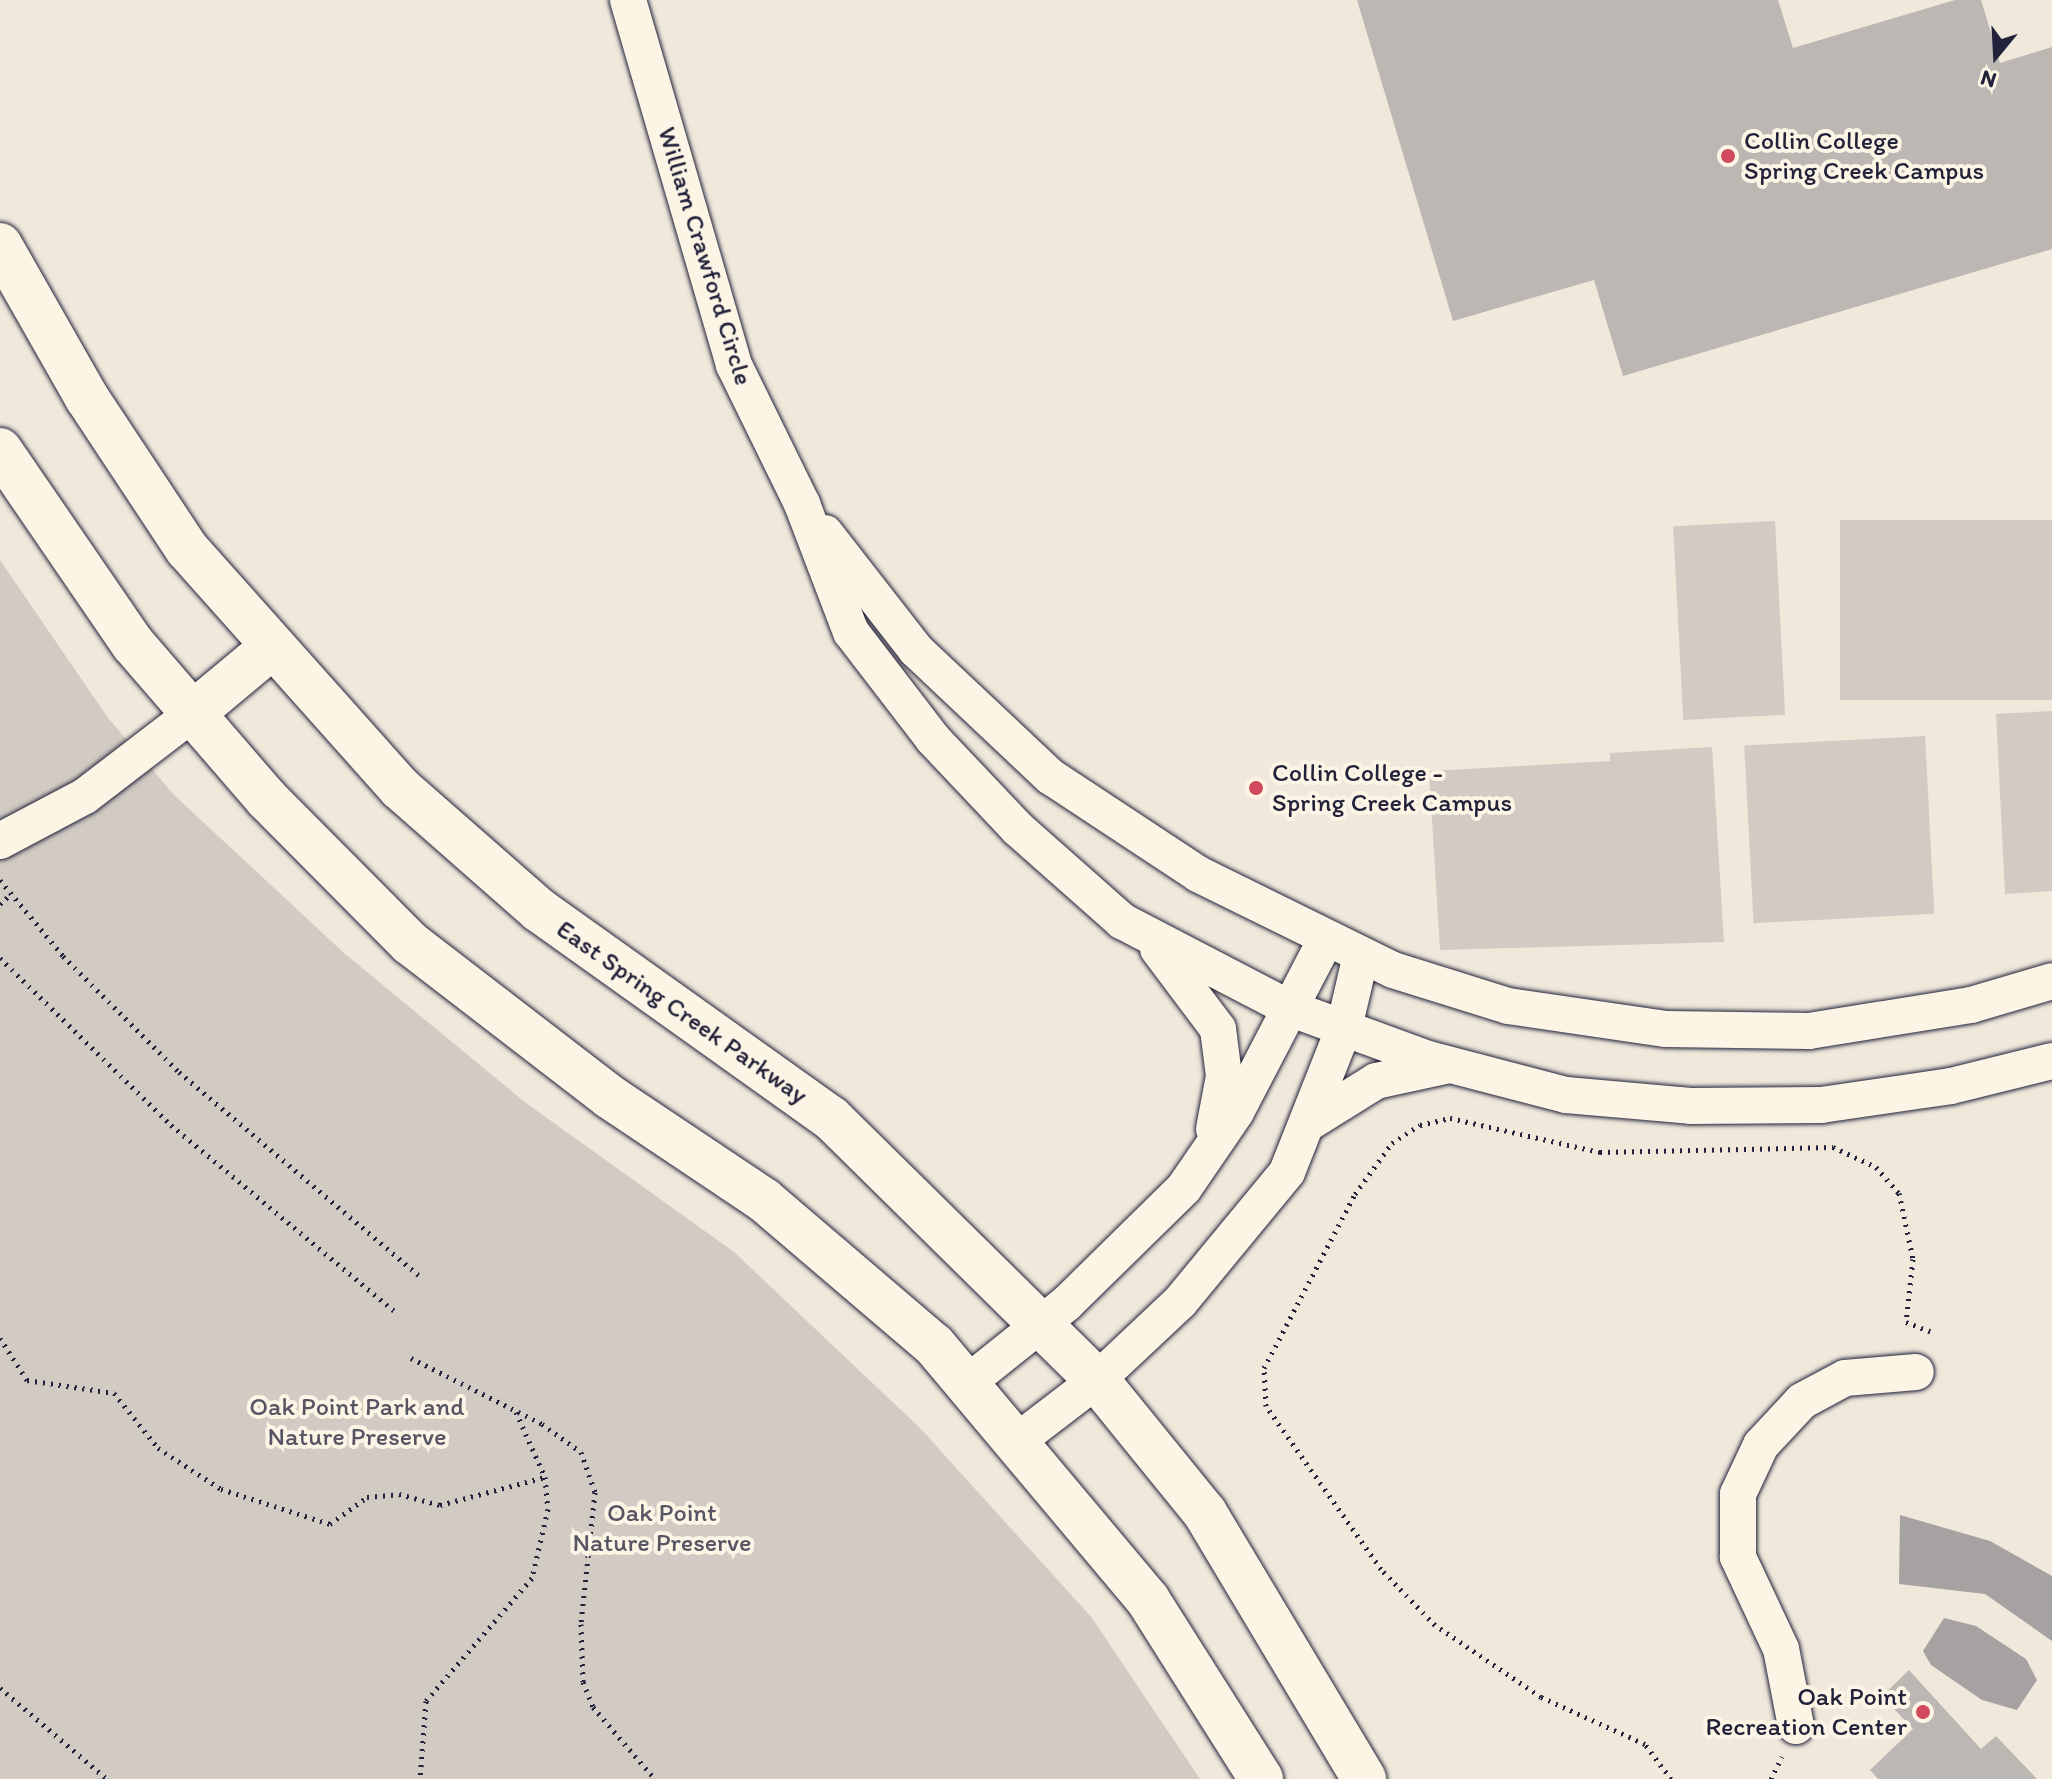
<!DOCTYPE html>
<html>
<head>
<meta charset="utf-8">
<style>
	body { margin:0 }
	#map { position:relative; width:2052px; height:1779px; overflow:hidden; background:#efe8db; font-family:Itim,sans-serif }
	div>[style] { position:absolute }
	.green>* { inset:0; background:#d1cbc3; transform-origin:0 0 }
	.water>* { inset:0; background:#a6a2a2 }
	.building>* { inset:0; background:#bcb7b3 }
	.path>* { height:5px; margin-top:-2.5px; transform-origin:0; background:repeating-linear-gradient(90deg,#22223b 0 2px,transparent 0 8px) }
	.roads { filter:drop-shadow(0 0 2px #22223b) drop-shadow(0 0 2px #22223b) }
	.minor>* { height:36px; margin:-18px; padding:0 18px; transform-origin:18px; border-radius:18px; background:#fcf5e5 }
	.major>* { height:44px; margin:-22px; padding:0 22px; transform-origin:22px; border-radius:22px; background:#fcf5e5 }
	.dots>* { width:22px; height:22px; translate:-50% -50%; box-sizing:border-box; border:4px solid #fcf5e5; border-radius:50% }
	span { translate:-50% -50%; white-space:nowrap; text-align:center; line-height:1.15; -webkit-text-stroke:8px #fcf5e5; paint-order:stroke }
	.poi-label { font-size:26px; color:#22223b }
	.left { translate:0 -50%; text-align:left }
	.right { translate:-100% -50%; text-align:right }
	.street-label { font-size:26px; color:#22223b }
	.park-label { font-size:26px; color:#575564 }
	.north { position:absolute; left:1956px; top:16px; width:80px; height:80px; -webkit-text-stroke:6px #fcf5e5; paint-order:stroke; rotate:198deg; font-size:22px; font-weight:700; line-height:32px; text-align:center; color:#22223b }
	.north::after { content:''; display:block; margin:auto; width:28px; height:36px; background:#22223b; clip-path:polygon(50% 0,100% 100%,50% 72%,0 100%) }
</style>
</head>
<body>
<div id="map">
	<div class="green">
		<div style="left:2052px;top:520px;width:180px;height:212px;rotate:90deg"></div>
		<div style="left:1775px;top:521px;width:194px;height:102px;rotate:87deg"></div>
		<div style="clip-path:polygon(0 560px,108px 718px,174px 795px,344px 953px,526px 1103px,734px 1252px,920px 1428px,1092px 1618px,1200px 1779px,0 1779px)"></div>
		<div style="clip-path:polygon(2052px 711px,2052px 891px,2005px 894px,1996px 714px)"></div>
		<div style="left:1925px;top:736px;width:178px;height:181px;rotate:87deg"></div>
		<div style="clip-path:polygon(1712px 747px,1724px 942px,1440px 950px,1429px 771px,1610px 761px,1610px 753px)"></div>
	</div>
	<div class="water">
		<div style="clip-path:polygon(1900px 1515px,1990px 1541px,2052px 1576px,2052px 1641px,1985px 1594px,1899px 1584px)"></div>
		<div style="clip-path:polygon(1944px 1618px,1976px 1626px,2026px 1659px,2037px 1680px,2017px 1710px,1982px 1700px,1931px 1665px,1923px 1651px)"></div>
	</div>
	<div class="building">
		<div style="clip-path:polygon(1357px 0,1778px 0,1793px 48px,1955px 0,1981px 0,2000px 63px,2052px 47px,2052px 249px,1623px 376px,1594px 280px,1453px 321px)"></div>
		<div style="clip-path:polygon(1909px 1670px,1981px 1749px,1996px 1736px,2037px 1779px,1878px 1779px,1870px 1770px,1913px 1729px,1882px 1696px)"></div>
	</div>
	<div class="path">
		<div style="left:0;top:880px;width:99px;rotate:50.3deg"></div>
		<div style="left:63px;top:956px;width:164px;rotate:45deg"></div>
		<div style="left:179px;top:1072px;width:314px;rotate:40.3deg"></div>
		<div style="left:0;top:904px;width:15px;rotate:-42deg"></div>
		<div style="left:0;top:958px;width:239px;rotate:44.3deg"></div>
		<div style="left:171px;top:1125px;width:290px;rotate:39.8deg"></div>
		<div style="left:0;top:1338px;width:50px;rotate:57.3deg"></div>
		<div style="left:27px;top:1380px;width:88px;rotate:8.5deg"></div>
		<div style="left:114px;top:1393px;width:70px;rotate:51.3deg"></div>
		<div style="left:158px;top:1448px;width:75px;rotate:33.1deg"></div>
		<div style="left:221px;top:1489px;width:114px;rotate:17.8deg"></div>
		<div style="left:330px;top:1524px;width:46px;rotate:-36.1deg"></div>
		<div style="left:367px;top:1497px;width:32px;rotate:-5deg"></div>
		<div style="left:399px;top:1494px;width:42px;rotate:15deg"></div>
		<div style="left:440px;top:1505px;width:109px;rotate:-14.9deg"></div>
		<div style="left:545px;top:1477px;width:32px;rotate:85deg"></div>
		<div style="left:548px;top:1509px;width:71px;rotate:103.1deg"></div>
		<div style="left:532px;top:1578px;width:162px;rotate:130.8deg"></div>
		<div style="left:426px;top:1701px;width:78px;rotate:94.4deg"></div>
		<div style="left:411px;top:1358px;width:147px;rotate:26.7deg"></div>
		<div style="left:542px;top:1424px;width:48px;rotate:35.7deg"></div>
		<div style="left:581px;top:1452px;width:42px;rotate:70.7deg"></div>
		<div style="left:595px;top:1492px;width:133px;rotate:96.1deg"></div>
		<div style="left:581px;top:1624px;width:58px;rotate:88deg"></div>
		<div style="left:583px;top:1682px;width:27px;rotate:68deg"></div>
		<div style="left:593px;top:1707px;width:95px;rotate:49.3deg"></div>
		<div style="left:516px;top:1412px;width:71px;rotate:66deg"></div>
		<div style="left:0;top:1688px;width:140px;rotate:40.4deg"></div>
		<div style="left:1671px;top:1779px;width:44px;rotate:-126.6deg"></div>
		<div style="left:1645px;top:1744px;width:114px;rotate:-155.7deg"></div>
		<div style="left:1541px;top:1697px;width:128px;rotate:-145.8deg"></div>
		<div style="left:1435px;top:1625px;width:78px;rotate:-134deg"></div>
		<div style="left:1381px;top:1569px;width:199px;rotate:-125.2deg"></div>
		<div style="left:1266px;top:1406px;width:38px;rotate:-93deg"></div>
		<div style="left:1264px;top:1368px;width:196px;rotate:-62.4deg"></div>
		<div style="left:1355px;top:1194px;width:63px;rotate:-54deg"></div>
		<div style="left:1392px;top:1143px;width:33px;rotate:-33deg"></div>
		<div style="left:1420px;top:1125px;width:31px;rotate:-13deg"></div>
		<div style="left:1450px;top:1118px;width:154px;rotate:12.8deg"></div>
		<div style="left:1600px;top:1152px;width:233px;rotate:-1.2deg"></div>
		<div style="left:1833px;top:1147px;width:47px;rotate:24.9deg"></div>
		<div style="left:1876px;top:1167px;width:35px;rotate:49deg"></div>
		<div style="left:1899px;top:1193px;width:67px;rotate:78deg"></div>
		<div style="left:1913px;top:1259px;width:63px;rotate:96.3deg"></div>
		<div style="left:1906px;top:1322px;width:26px;rotate:21deg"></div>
		<div style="left:1771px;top:1779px;width:25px;rotate:-64deg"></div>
	</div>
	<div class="roads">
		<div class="minor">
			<div style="left:628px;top:0;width:380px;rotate:73.8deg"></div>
			<div style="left:734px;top:365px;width:155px;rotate:63.9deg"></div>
			<div style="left:802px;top:504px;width:137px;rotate:69.1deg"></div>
			<div style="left:851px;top:632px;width:135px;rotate:52.5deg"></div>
			<div style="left:933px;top:739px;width:124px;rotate:46.6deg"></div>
			<div style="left:1018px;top:829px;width:139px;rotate:41.5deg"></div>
			<div style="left:1122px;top:921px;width:188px;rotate:27.5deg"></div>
			<div style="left:1289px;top:1008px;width:148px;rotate:20.1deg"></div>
			<div style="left:1428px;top:1059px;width:143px;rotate:14.6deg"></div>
			<div style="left:1566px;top:1095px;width:125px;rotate:5deg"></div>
			<div style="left:1691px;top:1106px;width:130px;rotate:-0.4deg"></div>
			<div style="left:1821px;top:1105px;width:131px;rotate:-8.3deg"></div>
			<div style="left:1951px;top:1086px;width:104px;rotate:-13.9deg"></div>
			<div style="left:825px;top:533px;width:148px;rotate:52.1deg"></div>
			<div style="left:916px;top:650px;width:185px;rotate:43.3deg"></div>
			<div style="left:1051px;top:777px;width:176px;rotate:33.4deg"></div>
			<div style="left:1198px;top:874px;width:217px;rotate:26.2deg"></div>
			<div style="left:1393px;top:970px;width:121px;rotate:17.4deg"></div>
			<div style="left:1508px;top:1006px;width:160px;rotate:8.3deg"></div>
			<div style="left:1666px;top:1029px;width:143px;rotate:0.8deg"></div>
			<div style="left:1809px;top:1031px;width:164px;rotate:-9.1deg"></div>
			<div style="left:1971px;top:1005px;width:84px;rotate:-16.5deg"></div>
			<div style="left:0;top:841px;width:96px;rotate:-27.9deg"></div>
			<div style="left:85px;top:796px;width:136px;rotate:-37.5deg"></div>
			<div style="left:1158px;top:949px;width:100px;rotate:53.1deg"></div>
			<div style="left:1218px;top:1029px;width:47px;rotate:82.7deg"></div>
			<div style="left:1224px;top:1076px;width:54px;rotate:100.7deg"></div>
			<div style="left:1307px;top:1124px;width:81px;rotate:-31.9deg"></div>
			<div style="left:1376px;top:1081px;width:71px;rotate:-12.3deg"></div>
			<div style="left:966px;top:1384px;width:129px;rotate:-38.7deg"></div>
			<div style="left:1067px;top:1303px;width:164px;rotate:-44.5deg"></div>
			<div style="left:1184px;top:1188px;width:92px;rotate:-55.6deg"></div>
			<div style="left:1236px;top:1112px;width:195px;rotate:-62.5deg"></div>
			<div style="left:1016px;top:1442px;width:102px;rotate:-37.4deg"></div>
			<div style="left:1097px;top:1380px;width:114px;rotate:-43.2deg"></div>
			<div style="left:1180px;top:1302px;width:168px;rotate:-50.5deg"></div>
			<div style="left:1287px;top:1172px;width:155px;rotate:-68.4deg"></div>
			<div style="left:1344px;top:1028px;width:75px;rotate:-76.9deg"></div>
			<div style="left:1796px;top:1726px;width:78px;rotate:-101deg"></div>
			<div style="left:1781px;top:1649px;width:102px;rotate:-115.1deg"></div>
			<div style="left:1738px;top:1557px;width:63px;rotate:-90deg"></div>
			<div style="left:1738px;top:1494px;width:54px;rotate:-64.9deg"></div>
			<div style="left:1761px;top:1445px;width:60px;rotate:-47deg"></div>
			<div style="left:1802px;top:1401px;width:49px;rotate:-28.1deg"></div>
			<div style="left:1845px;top:1378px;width:71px;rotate:-4.8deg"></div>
		</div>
		<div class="major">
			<div style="left:0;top:245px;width:176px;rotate:60.4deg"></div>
			<div style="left:87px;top:398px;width:181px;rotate:56.5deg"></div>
			<div style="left:187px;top:549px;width:320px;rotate:48.3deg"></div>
			<div style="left:400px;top:788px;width:185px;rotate:41.3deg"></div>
			<div style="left:539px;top:910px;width:359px;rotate:35.5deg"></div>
			<div style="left:831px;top:1118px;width:373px;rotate:44.6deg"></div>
			<div style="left:1097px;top:1380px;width:171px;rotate:50.9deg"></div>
			<div style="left:1205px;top:1513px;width:310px;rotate:59.1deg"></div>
			<div style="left:0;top:450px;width:235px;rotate:55.6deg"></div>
			<div style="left:133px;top:644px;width:205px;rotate:49.2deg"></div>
			<div style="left:267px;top:799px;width:203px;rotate:45.2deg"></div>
			<div style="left:410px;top:943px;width:252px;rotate:37.6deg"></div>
			<div style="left:610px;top:1097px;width:185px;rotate:33.8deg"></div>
			<div style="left:764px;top:1200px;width:223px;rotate:40.5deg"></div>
			<div style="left:934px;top:1345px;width:333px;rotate:50deg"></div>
			<div style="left:1148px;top:1600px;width:212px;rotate:57.7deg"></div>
			<div style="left:193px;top:713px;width:104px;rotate:-39.9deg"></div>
		</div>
	</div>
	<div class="dots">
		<div style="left:1728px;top:156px;background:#d1495b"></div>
		<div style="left:1256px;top:788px;background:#d1495b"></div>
		<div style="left:1923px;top:1712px;background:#d1495b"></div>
	</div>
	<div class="poi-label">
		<span class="left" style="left:1744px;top:156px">Collin College<br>Spring Creek Campus</span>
		<span class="left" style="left:1272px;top:788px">Collin College -<br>Spring Creek Campus</span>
		<span class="right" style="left:1907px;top:1712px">Oak Point<br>Recreation Center</span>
	</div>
	<div class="street-label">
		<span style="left:705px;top:256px;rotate:73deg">William Crawford Circle</span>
		<span style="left:682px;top:1012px;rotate:35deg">East Spring Creek Parkway</span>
	</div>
	<div class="park-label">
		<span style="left:357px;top:1422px">Oak Point Park and<br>Nature Preserve</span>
		<span style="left:662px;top:1528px">Oak Point<br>Nature Preserve</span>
	</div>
	<div class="north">N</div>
</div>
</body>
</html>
